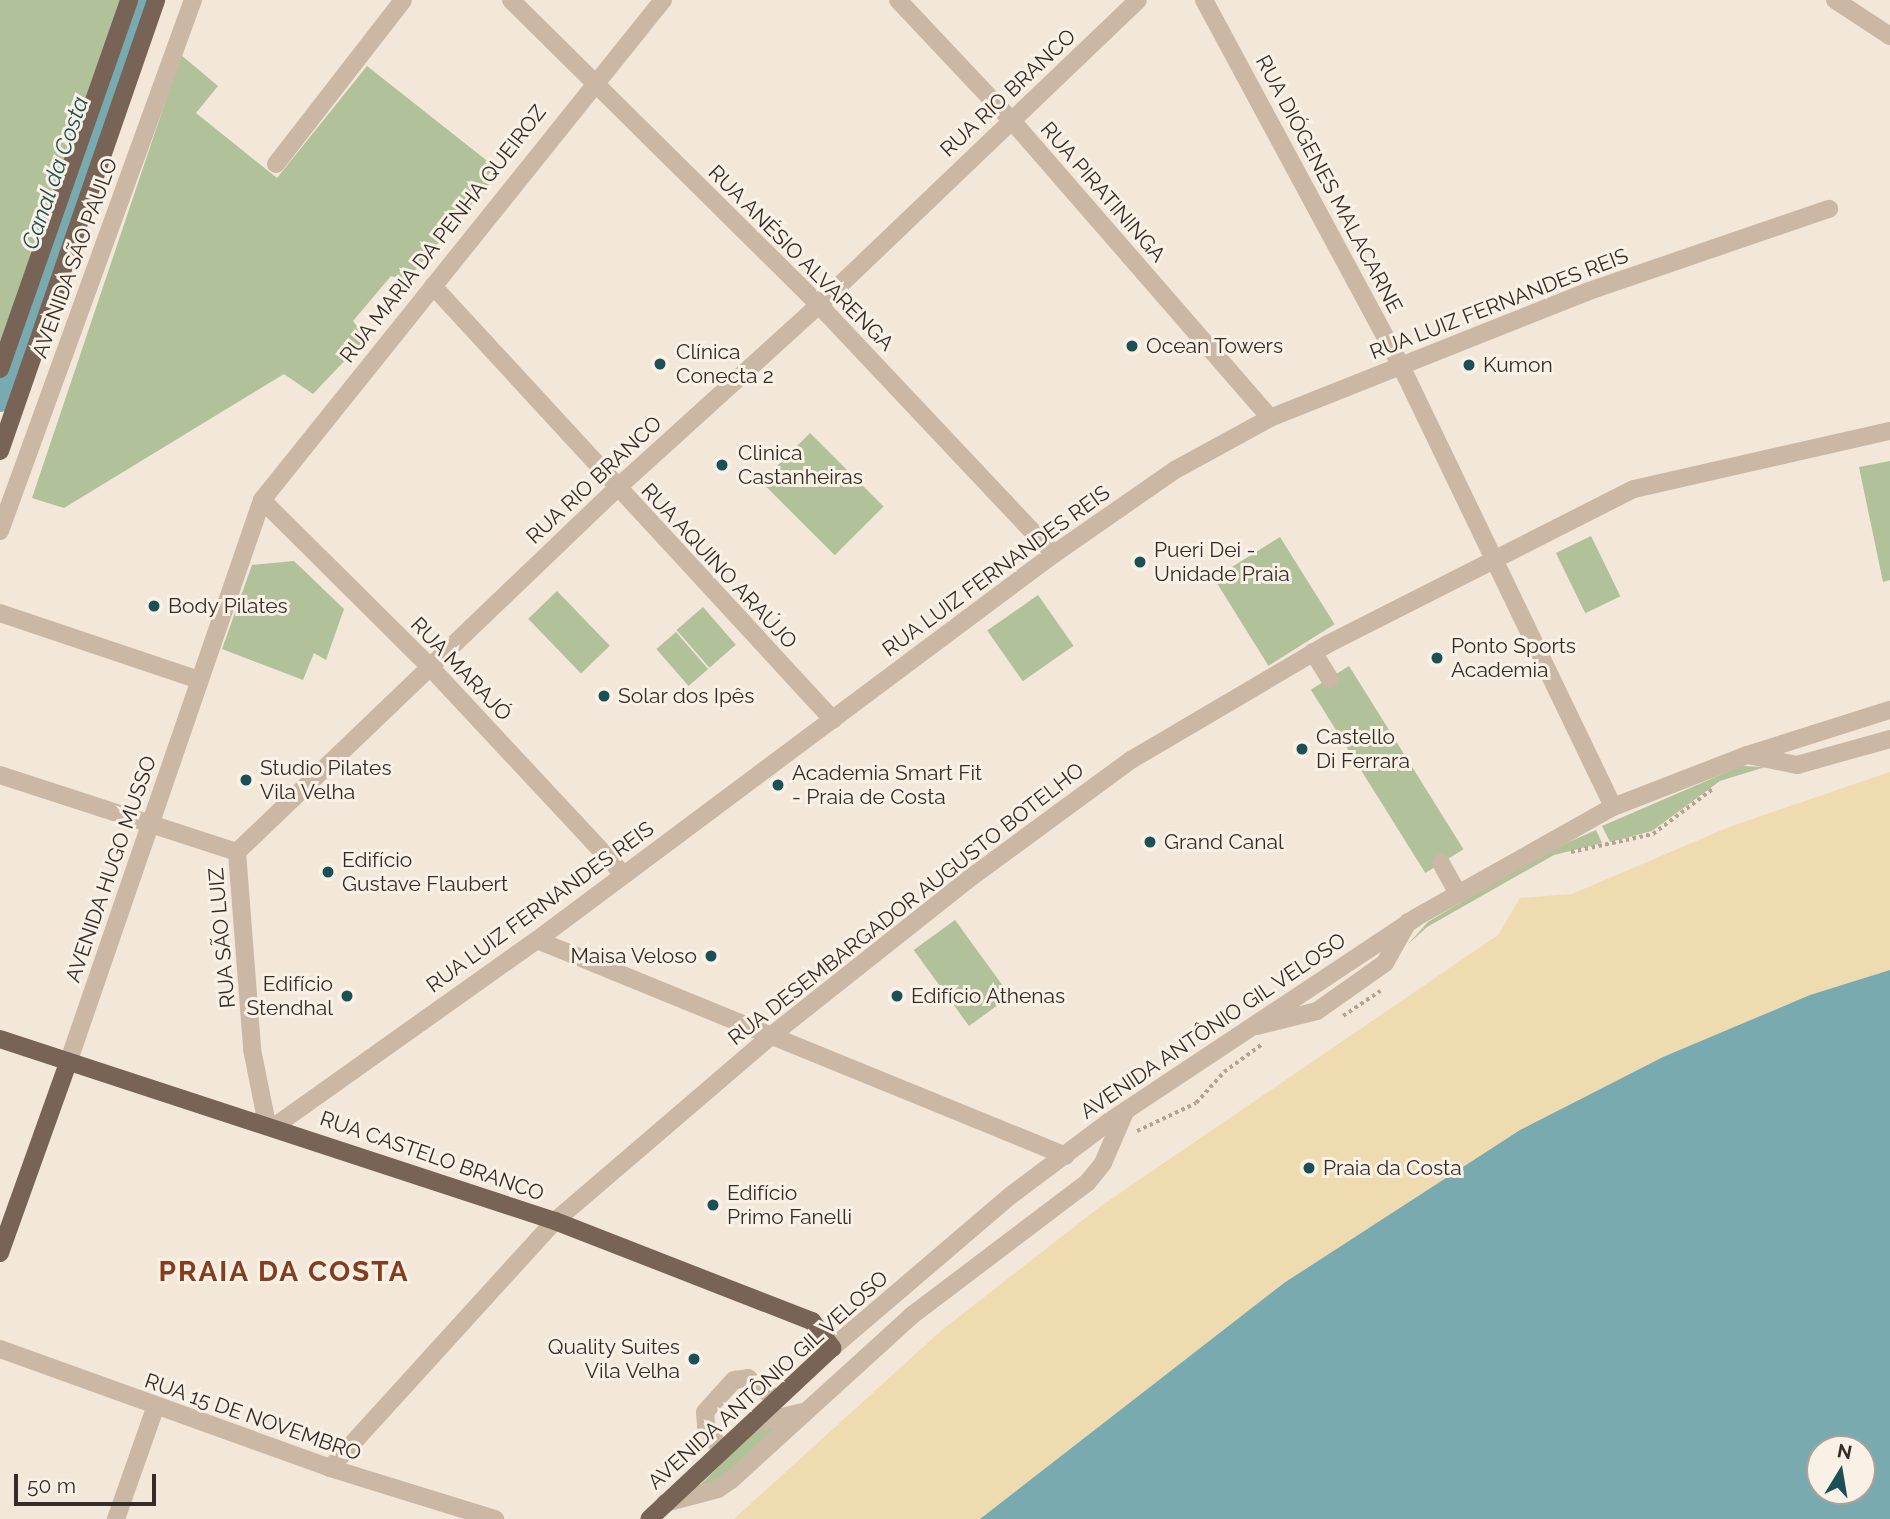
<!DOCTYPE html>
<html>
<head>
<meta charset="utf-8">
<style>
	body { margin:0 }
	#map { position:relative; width:1890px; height:1519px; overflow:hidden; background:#f2e7d9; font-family:Raleway,sans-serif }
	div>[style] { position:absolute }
	.green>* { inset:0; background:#b1c199; transform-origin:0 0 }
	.sand>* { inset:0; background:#eedbaf }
	.water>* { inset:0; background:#78aaaf }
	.canal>* { height:19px; margin:-9.5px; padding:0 9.5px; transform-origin:9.5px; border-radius:9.5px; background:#78aaaf }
	.path>* { height:3.5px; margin-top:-1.75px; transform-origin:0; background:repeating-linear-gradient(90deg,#b5a28f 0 3.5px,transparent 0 7px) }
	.minor>* { height:18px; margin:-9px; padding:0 9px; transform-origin:9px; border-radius:9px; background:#cab8a5 }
	.major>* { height:18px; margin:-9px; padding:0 9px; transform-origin:9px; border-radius:9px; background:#776457 }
	.dots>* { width:19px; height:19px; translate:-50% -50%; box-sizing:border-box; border:4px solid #f9f1e6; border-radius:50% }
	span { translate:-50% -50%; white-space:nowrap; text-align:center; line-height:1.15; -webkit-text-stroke:6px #f9f1e6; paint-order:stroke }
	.street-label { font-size:21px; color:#352c27 }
	.poi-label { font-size:21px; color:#352c27 }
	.left { translate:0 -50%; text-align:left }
	.right { translate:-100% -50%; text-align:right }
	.water-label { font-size:23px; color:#1c5057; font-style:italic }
	.district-label { font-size:28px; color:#853c1f; font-weight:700; letter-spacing:2px }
	.north { position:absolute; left:1806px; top:1435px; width:70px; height:70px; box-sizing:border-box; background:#f9f1e6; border:2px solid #aba29a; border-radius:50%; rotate:11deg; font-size:19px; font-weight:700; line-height:28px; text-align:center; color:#352c27 }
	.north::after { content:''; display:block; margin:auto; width:24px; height:32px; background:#1c5057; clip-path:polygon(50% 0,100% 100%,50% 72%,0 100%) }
	.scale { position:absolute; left:14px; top:1474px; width:142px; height:32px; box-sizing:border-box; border:4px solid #352c27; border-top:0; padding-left:9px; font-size:21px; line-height:24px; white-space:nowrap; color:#352c27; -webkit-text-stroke:5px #f9f1e6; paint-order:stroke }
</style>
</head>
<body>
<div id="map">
	<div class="green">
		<div style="clip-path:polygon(0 0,133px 0,0 342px)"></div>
		<div style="clip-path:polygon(181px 55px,218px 86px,196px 113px,277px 178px,367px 66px,500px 171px,406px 281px,391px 276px,353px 321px,366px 338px,313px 394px,284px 374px,64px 508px,32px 498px)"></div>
		<div style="left:810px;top:433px;width:104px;height:69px;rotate:45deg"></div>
		<div style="clip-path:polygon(1890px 461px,1890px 580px,1883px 582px,1859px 467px)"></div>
		<div style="left:1591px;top:536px;width:67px;height:39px;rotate:64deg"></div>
		<div style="left:1280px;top:537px;width:103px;height:78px;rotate:58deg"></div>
		<div style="clip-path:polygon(294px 561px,344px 609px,326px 660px,314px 653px,303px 680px,222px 649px,252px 565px)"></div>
		<div style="left:557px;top:591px;width:76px;height:40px;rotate:46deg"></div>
		<div style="left:1038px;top:595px;width:62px;height:62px;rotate:55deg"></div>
		<div style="left:703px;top:607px;width:50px;height:35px;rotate:49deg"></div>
		<div style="left:676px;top:632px;width:49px;height:26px;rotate:49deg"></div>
		<div style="left:1349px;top:666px;width:216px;height:45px;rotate:58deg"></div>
		<div style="clip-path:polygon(1741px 766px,1765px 767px,1720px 781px,1652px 831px,1610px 842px,1602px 826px)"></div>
		<div style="clip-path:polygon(1596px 830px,1602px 843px,1554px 855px,1427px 927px,1407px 945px,1428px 922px,1544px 853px)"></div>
		<div style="left:955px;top:920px;width:94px;height:51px;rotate:54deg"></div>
		<div style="clip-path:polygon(788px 1421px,716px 1484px,700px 1485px,758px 1427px)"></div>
	</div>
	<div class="sand">
		<div style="clip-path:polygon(1890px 772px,1890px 970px,1810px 995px,1663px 1057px,1520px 1130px,1284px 1283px,980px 1519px,734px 1519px,942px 1330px,1101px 1206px,1498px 935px,1520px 898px,1572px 894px,1729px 827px)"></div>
	</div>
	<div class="water">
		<div style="clip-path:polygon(evenodd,1890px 970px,1890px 1519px,980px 1519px,1284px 1283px,1520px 1130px,1663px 1057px,1810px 995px,1890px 970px,1820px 1449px,1862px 1449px,1862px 1491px,1820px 1491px,1820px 1449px)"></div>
	</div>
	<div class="canal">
		<div style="left:0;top:402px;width:426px;rotate:-70.7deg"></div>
	</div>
	<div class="path">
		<div style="left:1571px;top:852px;width:84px;rotate:-12.4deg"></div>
		<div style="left:1653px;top:834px;width:76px;rotate:-37deg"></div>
		<div style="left:1343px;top:1016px;width:45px;rotate:-34deg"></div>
		<div style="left:1137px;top:1131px;width:65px;rotate:-25.4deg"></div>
		<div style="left:1196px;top:1103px;width:42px;rotate:-47.9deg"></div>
		<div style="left:1224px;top:1072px;width:46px;rotate:-36.1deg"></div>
	</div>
	<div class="minor">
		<div style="left:511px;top:0;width:433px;rotate:44.7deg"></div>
		<div style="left:819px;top:305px;width:342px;rotate:46.7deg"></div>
		<div style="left:898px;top:0;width:168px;rotate:46.7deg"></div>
		<div style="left:1013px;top:122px;width:392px;rotate:49deg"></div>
		<div style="left:1204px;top:0;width:416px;rotate:61.7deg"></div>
		<div style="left:1401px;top:366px;width:489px;rotate:64.3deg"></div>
		<div style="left:1835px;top:0;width:66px;rotate:33.2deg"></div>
		<div style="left:276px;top:164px;width:207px;rotate:-52.2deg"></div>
		<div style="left:433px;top:286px;width:590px;rotate:47.33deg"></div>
		<div style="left:262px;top:500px;width:237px;rotate:44.8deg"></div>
		<div style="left:430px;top:667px;width:283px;rotate:47deg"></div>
		<div style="left:0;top:531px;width:565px;rotate:-70.03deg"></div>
		<div style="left:0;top:613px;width:210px;rotate:18.6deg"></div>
		<div style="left:1313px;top:652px;width:32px;rotate:58deg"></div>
		<div style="left:1748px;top:755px;width:50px;rotate:11.5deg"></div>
		<div style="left:1797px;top:765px;width:97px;rotate:-15.6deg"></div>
		<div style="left:0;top:775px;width:249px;rotate:18deg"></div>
		<div style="left:237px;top:852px;width:525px;rotate:-43.76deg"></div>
		<div style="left:616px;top:489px;width:274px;rotate:-42.2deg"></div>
		<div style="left:819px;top:305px;width:441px;rotate:-43.7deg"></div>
		<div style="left:237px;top:852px;width:198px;rotate:85.6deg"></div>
		<div style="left:252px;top:1049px;width:76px;rotate:78.7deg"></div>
		<div style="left:1441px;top:863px;width:35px;rotate:61deg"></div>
		<div style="left:537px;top:940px;width:571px;rotate:22.21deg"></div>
		<div style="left:1257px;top:1026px;width:62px;rotate:-14deg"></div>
		<div style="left:1317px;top:1011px;width:83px;rotate:-35.2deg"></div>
		<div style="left:1385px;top:963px;width:47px;rotate:-60.7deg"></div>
		<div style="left:68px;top:1063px;width:595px;rotate:-70.99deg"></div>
		<div style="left:262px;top:500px;width:641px;rotate:-51.27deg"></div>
		<div style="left:275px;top:1126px;width:321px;rotate:-35.4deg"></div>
		<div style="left:537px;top:940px;width:645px;rotate:-36.75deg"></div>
		<div style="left:1054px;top:554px;width:147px;rotate:-34.8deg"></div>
		<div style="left:1175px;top:470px;width:108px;rotate:-28.7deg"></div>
		<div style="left:1270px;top:418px;width:340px;rotate:-21.7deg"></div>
		<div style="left:1586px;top:292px;width:257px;rotate:-18.9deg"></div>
		<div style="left:832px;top:1348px;width:234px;rotate:-40.5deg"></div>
		<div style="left:1010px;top:1196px;width:125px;rotate:-36.9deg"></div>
		<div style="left:1110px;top:1121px;width:366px;rotate:-33.6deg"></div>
		<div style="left:1415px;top:918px;width:227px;rotate:-29.3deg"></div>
		<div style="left:1613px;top:807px;width:144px;rotate:-21.2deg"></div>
		<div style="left:1747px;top:755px;width:150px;rotate:-17.5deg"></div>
		<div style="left:0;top:1349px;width:351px;rotate:19.8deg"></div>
		<div style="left:330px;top:1468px;width:173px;rotate:17.2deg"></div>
		<div style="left:752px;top:1424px;width:52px;rotate:-13.2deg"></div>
		<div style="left:722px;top:1452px;width:31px;rotate:-121deg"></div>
		<div style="left:706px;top:1425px;width:13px;rotate:-94deg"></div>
		<div style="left:705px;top:1412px;width:43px;rotate:-47.8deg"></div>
		<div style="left:734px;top:1380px;width:14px;rotate:-8deg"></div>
		<div style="left:748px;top:1378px;width:36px;rotate:37deg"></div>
		<div style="left:330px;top:1468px;width:334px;rotate:-47.7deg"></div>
		<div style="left:555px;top:1221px;width:286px;rotate:-40.6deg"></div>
		<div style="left:772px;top:1035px;width:248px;rotate:-38.4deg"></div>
		<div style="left:966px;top:881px;width:205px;rotate:-36.3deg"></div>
		<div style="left:1131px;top:760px;width:226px;rotate:-30.5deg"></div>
		<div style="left:1326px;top:645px;width:345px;rotate:-26.9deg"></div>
		<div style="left:1634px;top:489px;width:262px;rotate:-12.8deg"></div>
		<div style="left:665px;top:1503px;width:55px;rotate:-14.8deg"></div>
		<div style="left:718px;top:1489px;width:16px;rotate:-35deg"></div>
		<div style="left:731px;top:1480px;width:244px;rotate:-42.3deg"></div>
		<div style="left:911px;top:1316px;width:221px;rotate:-37.1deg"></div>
		<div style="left:1087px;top:1183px;width:26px;rotate:-51deg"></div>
		<div style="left:1103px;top:1163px;width:56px;rotate:-66.7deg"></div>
		<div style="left:116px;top:1519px;width:118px;rotate:-70.6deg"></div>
	</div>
	<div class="major">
		<div style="left:0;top:369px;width:391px;rotate:-70.7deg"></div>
		<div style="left:0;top:451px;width:477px;rotate:-70.9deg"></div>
		<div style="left:0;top:1039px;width:584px;rotate:18.16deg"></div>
		<div style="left:555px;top:1221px;width:276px;rotate:21.3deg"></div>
		<div style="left:812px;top:1321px;width:34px;rotate:53deg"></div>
		<div style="left:832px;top:1348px;width:250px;rotate:136.9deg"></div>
		<div style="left:0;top:1253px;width:202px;rotate:-70.3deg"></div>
	</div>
	<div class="dots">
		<div style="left:1132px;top:346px;background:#1c5057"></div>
		<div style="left:660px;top:364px;background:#1c5057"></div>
		<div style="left:1469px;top:365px;background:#1c5057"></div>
		<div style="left:722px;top:465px;background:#1c5057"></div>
		<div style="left:1140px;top:562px;background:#1c5057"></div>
		<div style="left:154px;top:606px;background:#1c5057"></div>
		<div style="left:1437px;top:658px;background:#1c5057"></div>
		<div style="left:604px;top:696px;background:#1c5057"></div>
		<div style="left:1302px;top:749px;background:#1c5057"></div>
		<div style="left:246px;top:780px;background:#1c5057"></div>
		<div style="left:778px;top:785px;background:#1c5057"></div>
		<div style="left:1150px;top:842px;background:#1c5057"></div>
		<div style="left:328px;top:872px;background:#1c5057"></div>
		<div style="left:711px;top:956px;background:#1c5057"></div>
		<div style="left:347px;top:996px;background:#1c5057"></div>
		<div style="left:897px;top:996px;background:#1c5057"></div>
		<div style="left:1309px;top:1168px;background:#1c5057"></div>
		<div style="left:713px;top:1205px;background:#1c5057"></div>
		<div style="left:694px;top:1359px;background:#1c5057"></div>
	</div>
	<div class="street-label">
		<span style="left:1008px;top:93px;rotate:-43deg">RUA RIO BRANCO</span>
		<span style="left:1329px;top:184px;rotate:62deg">RUA DIÓGENES MALACARNE</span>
		<span style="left:1103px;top:192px;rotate:49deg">RUA PIRATININGA</span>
		<span style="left:443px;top:234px;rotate:-52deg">RUA MARIA DA PENHA QUEIROZ</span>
		<span style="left:75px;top:258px;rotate:-70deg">AVENIDA SÃO PAULO</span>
		<span style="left:801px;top:258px;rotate:45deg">RUA ANÉSIO ALVARENGA</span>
		<span style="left:1499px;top:304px;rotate:-21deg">RUA LUIZ FERNANDES REIS</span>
		<span style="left:594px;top:480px;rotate:-43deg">RUA RIO BRANCO</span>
		<span style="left:719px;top:566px;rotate:47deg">RUA AQUINO ARAÚJO</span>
		<span style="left:996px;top:571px;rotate:-36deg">RUA LUIZ FERNANDES REIS</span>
		<span style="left:461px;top:669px;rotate:46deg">RUA MARAJÓ</span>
		<span style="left:111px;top:869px;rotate:-71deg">AVENIDA HUGO MUSSO</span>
		<span style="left:906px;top:904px;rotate:-38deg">RUA DESEMBARGADOR AUGUSTO BOTELHO</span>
		<span style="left:540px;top:907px;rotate:-36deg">RUA LUIZ FERNANDES REIS</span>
		<span style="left:222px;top:938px;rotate:-95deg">RUA SÃO LUIZ</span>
		<span style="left:1213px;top:1026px;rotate:-34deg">AVENIDA ANTÔNIO GIL VELOSO</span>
		<span style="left:432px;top:1156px;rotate:19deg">RUA CASTELO BRANCO</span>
		<span style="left:768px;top:1380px;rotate:-42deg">AVENIDA ANTÔNIO GIL VELOSO</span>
		<span style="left:253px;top:1417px;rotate:19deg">RUA 15 DE NOVEMBRO</span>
	</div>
	<div class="poi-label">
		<span class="left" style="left:1146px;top:346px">Ocean Towers</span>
		<span class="left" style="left:676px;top:364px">Clínica<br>Conecta 2</span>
		<span class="left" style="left:1483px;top:365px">Kumon</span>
		<span class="left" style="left:738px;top:465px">Clinica<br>Castanheiras</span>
		<span class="left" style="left:1154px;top:562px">Pueri Dei -<br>Unidade Praia</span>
		<span class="left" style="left:168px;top:606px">Body Pilates</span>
		<span class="left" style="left:1451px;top:658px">Ponto Sports<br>Academia</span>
		<span class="left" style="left:618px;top:696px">Solar dos Ipês</span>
		<span class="left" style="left:1316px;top:749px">Castello<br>Di Ferrara</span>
		<span class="left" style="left:260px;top:780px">Studio Pilates<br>Vila Velha</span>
		<span class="left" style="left:792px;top:785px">Academia Smart Fit<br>- Praia de Costa</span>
		<span class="left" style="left:1164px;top:842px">Grand Canal</span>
		<span class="left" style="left:342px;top:872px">Edifício<br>Gustave Flaubert</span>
		<span class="right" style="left:697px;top:956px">Maisa Veloso</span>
		<span class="right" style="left:333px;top:996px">Edifício<br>Stendhal</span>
		<span class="left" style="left:911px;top:996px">Edifício Athenas</span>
		<span class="left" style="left:1323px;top:1168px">Praia da Costa</span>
		<span class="left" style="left:727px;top:1205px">Edifício<br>Primo Fanelli</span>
		<span class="right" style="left:680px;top:1359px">Quality Suites<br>Vila Velha</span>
	</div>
	<div class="water-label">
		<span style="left:55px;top:173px;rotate:-71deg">Canal da Costa</span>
	</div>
	<div class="district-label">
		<span style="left:284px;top:1272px">PRAIA DA COSTA</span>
	</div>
	<div class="north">N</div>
	<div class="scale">50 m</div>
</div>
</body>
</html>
